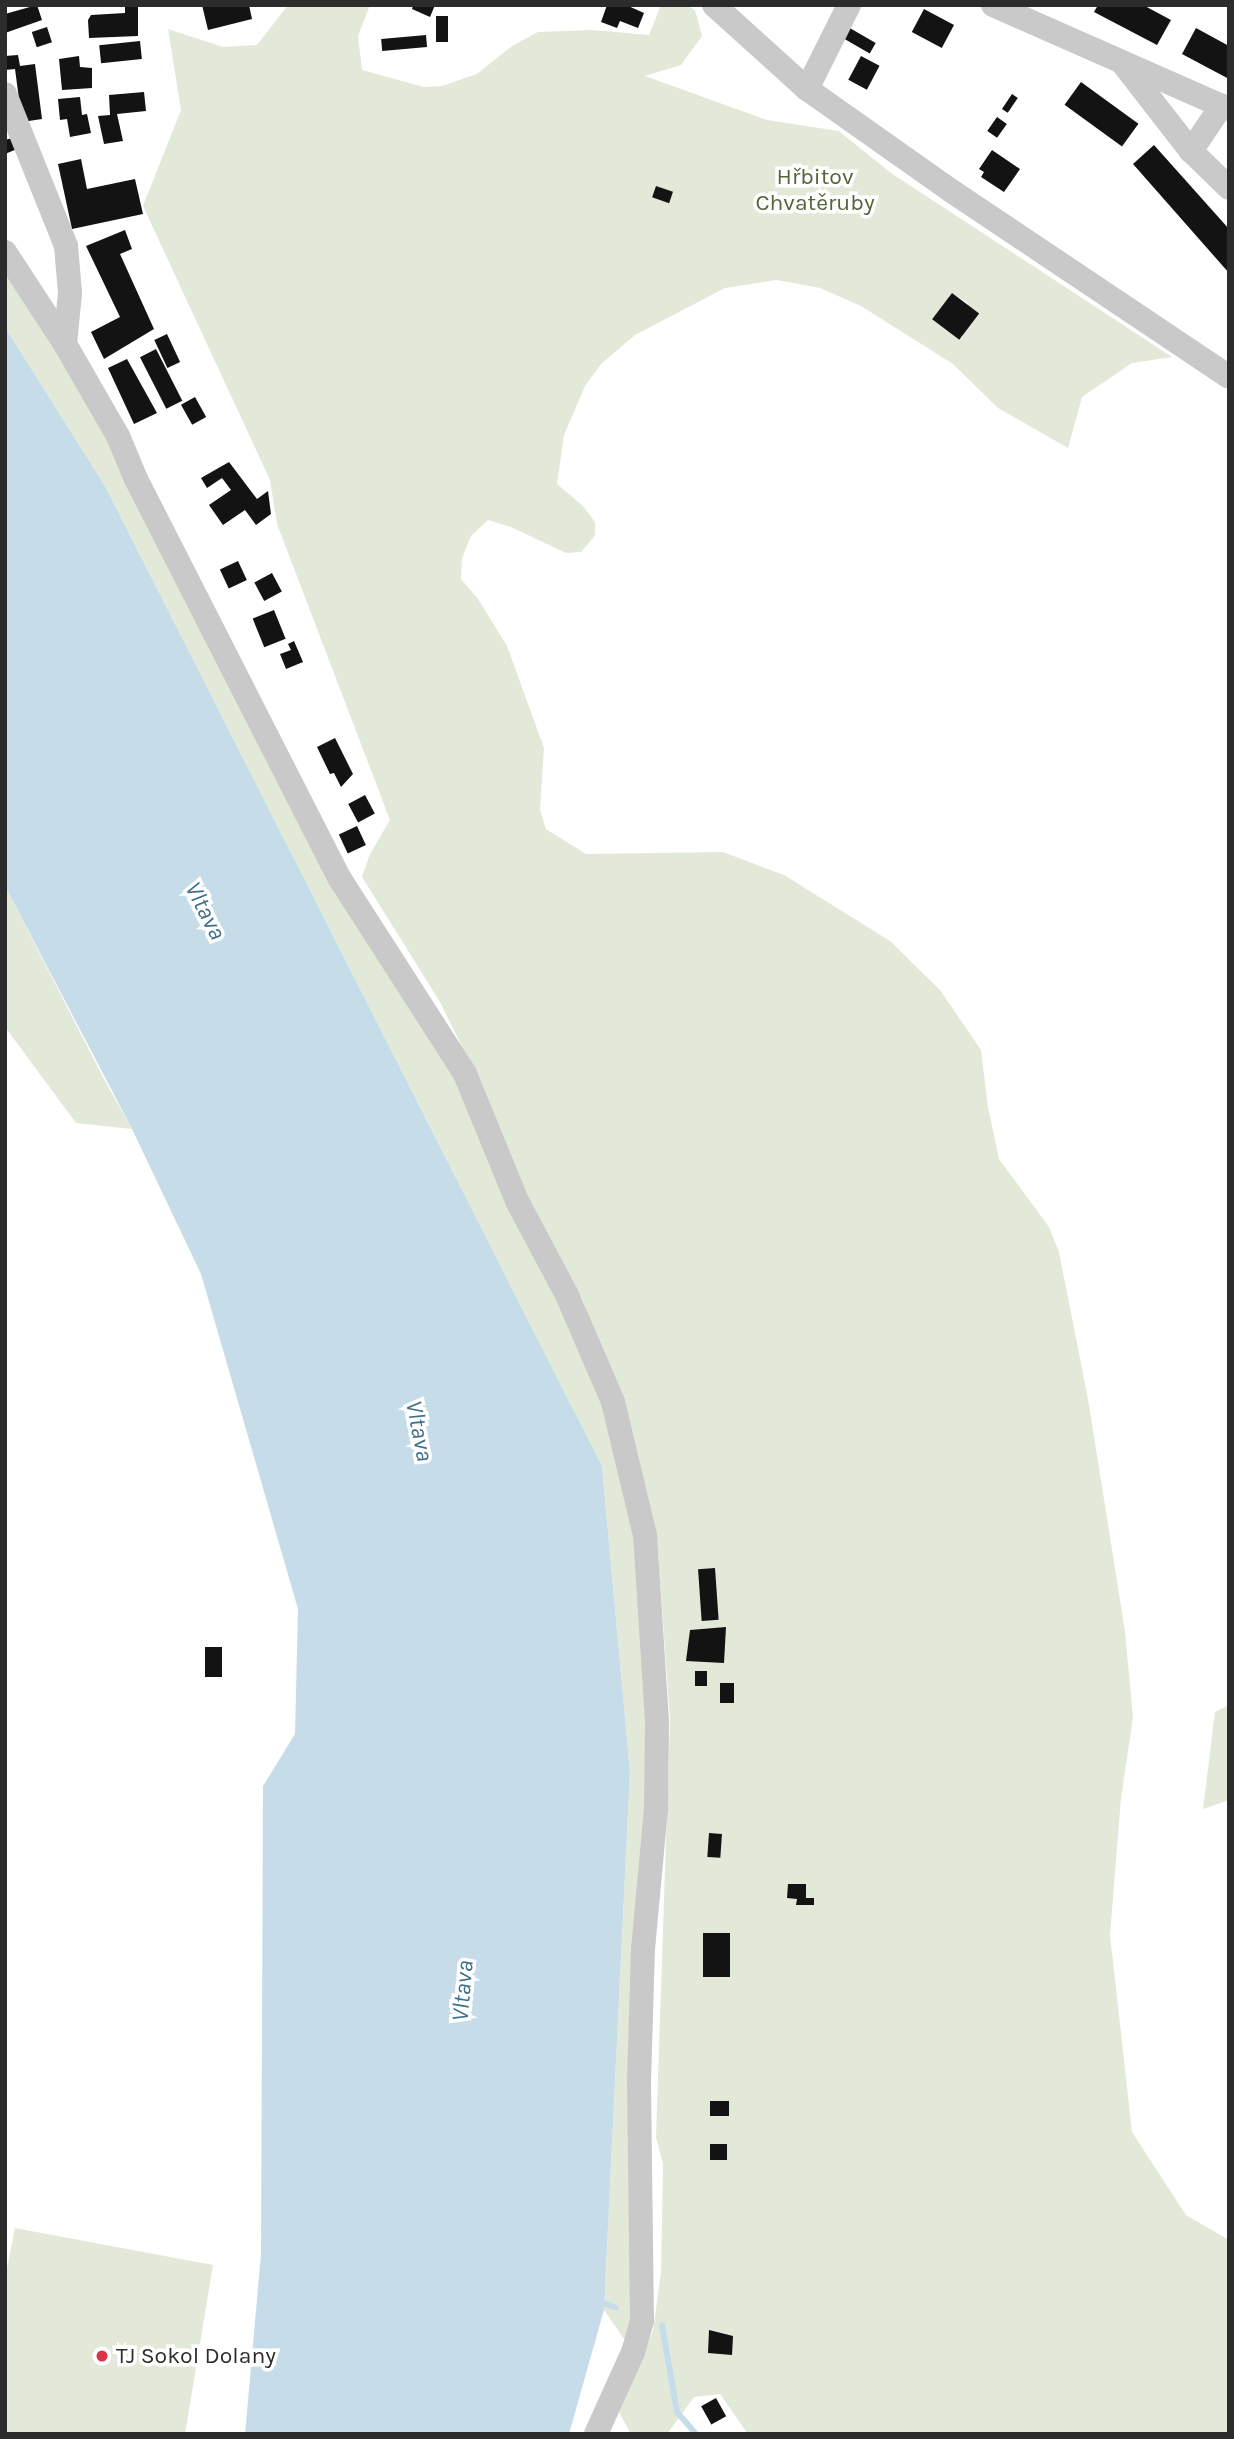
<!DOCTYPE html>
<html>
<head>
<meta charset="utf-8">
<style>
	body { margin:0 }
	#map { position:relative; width:1234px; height:2439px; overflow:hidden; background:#fff; font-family:Karla,sans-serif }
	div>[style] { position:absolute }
	.green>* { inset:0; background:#e3e9d9 }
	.water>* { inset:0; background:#c6dde9 }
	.stream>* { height:6px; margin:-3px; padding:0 3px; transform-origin:3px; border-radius:3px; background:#c6dde9 }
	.building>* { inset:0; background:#131313; transform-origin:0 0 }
	.minor>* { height:24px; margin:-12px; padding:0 12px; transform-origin:12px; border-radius:12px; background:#c9c9c9 }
	.dots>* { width:19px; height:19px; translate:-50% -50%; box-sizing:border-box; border:4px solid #fff; border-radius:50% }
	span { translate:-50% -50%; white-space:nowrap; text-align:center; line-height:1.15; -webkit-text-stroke:7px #fff; paint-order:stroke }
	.park-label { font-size:23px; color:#51653b }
	.poi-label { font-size:23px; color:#2c2c2c }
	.left { translate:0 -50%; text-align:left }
	.water-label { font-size:24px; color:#3e6f8a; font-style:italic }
	.frame { position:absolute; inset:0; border:7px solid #2c2c2c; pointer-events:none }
</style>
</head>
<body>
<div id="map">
	<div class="green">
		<div style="clip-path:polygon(evenodd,288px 5px,370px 5px,358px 36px,362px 70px,424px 87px,442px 86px,477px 74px,512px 46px,538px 32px,593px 30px,649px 35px,661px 5px,686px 5px,695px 10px,702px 36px,681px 65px,645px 76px,767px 120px,839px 131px,891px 173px,1172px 357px,1132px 363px,1082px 397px,1068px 448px,998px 408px,953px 364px,861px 306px,820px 288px,777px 280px,725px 288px,635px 335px,601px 364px,585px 386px,564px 435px,557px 484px,583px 506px,595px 522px,595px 535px,589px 543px,581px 552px,566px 553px,511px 527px,488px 520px,471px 536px,462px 558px,461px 579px,478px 599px,507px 646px,544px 748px,540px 810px,546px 829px,586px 854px,723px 852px,784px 875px,890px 941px,940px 990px,981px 1050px,988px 1107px,999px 1159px,1049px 1227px,1059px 1252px,1088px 1399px,1125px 1631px,1133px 1718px,1121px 1798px,1110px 1935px,1132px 2132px,1186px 2215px,1229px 2240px,1229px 2434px,748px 2434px,720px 2394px,694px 2397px,667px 2434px,631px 2434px,619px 2412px,653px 2331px,661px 2272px,663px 2164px,656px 2137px,670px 1720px,657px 1537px,640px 1470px,583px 1300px,528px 1204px,474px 1071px,440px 1002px,362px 877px,370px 854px,390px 820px,277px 524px,270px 480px,143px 206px,181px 110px,168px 29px,223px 47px,257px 45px,288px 5px,656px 186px,673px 192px,669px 203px,652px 197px,656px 186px,288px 5px,952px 293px,968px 303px,962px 339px,934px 321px,952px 293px)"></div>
		<div style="clip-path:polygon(5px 252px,65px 344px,340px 879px,465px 1074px,567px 1295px,645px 1535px,657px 1723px,633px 2352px,604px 2310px,630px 1772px,602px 1466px,105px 486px,5px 327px)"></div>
		<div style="clip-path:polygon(5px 886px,105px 1081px,132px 1129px,76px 1123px,5px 1027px)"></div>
		<div style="clip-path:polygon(1229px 1705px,1229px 1800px,1203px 1809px,1215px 1712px)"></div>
		<div style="clip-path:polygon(15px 2228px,213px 2265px,185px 2434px,5px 2434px,5px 2279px)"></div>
	</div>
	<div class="water">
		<div style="clip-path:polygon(5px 327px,105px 486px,602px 1466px,630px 1772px,604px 2310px,569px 2434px,245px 2434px,261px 2254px,263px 1786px,295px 1734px,298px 1609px,201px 1274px,132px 1129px,5px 886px)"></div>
	</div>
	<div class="stream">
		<div style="left:598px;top:2301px;width:19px;rotate:21deg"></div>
		<div style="left:662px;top:2325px;width:88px;rotate:80.2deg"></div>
		<div style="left:677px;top:2412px;width:29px;rotate:49deg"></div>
	</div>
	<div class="building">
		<div style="clip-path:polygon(37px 5px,42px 20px,5px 33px,5px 14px)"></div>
		<div style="clip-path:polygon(125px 5px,138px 5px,138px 36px,89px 38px,88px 20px,91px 15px,125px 13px)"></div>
		<div style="clip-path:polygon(202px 5px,249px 5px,252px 19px,208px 30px)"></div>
		<div style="clip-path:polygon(413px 5px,435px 5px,430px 17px,412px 9px)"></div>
		<div style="clip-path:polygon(607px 5px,626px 5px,644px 13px,638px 28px,620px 21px,617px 28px,601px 22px)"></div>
		<div style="clip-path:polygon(1098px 5px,1143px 5px,1171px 20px,1157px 45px,1094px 12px)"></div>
		<div style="left:924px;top:9px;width:34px;height:26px;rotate:28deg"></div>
		<div style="left:436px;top:16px;width:12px;height:26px"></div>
		<div style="left:47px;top:27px;width:16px;height:16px;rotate:72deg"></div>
		<div style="left:848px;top:27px;width:32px;height:12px;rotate:30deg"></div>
		<div style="clip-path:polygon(1196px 28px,1229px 46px,1229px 79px,1182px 54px)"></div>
		<div style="left:426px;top:35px;width:12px;height:45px;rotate:85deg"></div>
		<div style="left:140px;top:41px;width:18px;height:41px;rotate:84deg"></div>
		<div style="clip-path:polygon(18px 55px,20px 66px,35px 64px,42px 119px,22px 122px,15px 69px,5px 70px,5px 56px)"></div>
		<div style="clip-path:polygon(79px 56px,80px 67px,92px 68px,92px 88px,62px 90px,59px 59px)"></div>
		<div style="left:861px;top:56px;width:21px;height:27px;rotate:28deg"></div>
		<div style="left:1081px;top:82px;width:71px;height:28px;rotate:36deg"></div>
		<div style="clip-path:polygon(144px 92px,146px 111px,117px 114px,123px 141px,104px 144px,98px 116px,110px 115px,109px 95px)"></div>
		<div style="left:1012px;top:94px;width:7px;height:18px;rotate:34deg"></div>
		<div style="clip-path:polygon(80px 97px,82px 115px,87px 114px,91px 133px,70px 137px,67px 119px,60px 120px,58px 99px)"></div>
		<div style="left:997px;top:117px;width:12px;height:17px;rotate:35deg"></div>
		<div style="clip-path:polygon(12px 138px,17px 149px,5px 154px,5px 140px)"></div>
		<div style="clip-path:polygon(1154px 145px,1229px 229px,1229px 273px,1133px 164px)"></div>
		<div style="clip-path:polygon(992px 150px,1020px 169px,1004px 192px,981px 177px,984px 172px,979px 169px)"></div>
		<div style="clip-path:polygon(81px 159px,87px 189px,135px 179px,143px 214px,72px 229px,58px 164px)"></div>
		<div style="left:656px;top:186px;width:18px;height:12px;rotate:19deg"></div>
		<div style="clip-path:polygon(125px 230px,132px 249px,120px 254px,154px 329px,104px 359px,91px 332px,120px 317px,86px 246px)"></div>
		<div style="left:952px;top:293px;width:34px;height:33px;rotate:37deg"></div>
		<div style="left:167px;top:334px;width:31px;height:14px;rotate:65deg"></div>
		<div style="left:156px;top:349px;width:58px;height:18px;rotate:63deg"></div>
		<div style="clip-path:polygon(127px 359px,157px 413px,134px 424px,108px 368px)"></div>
		<div style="left:195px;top:397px;width:23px;height:16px;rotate:61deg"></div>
		<div style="clip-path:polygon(229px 462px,257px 499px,268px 491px,271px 514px,256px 525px,245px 510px,223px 525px,209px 505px,231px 490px,222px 478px,207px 488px,201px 478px)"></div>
		<div style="left:238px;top:561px;width:21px;height:20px;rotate:65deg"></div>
		<div style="left:272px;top:573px;width:21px;height:20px;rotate:62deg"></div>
		<div style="left:274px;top:610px;width:31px;height:23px;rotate:68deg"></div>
		<div style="clip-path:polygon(294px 641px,303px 662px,286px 669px,280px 654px,291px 650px,288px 644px)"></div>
		<div style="clip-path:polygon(335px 738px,353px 774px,341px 787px,334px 773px,330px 774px,317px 747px)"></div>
		<div style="left:365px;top:795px;width:21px;height:19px;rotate:62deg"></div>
		<div style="left:357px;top:826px;width:21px;height:20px;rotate:65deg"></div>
		<div style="left:715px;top:1568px;width:52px;height:17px;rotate:86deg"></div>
		<div style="clip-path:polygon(726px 1627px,724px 1663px,686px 1661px,690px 1630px)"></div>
		<div style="left:205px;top:1647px;width:17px;height:30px"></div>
		<div style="left:695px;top:1671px;width:12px;height:15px"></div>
		<div style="left:720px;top:1683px;width:14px;height:20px"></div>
		<div style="left:709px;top:1833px;width:13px;height:24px;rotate:4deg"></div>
		<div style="clip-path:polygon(788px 1884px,806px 1884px,806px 1898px,814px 1898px,814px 1905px,796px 1905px,797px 1899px,787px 1898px)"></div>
		<div style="left:703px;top:1933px;width:27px;height:44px"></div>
		<div style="left:710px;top:2101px;width:19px;height:15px"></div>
		<div style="left:710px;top:2144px;width:17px;height:16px"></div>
		<div style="clip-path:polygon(709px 2330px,733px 2336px,732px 2355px,708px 2353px)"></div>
		<div style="left:716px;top:2398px;width:21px;height:17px;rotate:61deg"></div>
	</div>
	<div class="minor">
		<div style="left:714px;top:5px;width:125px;rotate:42.1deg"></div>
		<div style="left:807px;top:89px;width:179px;rotate:35.2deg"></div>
		<div style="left:953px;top:192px;width:332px;rotate:33.8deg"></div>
		<div style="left:993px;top:5px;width:258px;rotate:23.8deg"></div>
		<div style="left:1124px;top:65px;width:109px;rotate:52.1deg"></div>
		<div style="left:1191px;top:151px;width:53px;rotate:44.2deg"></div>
		<div style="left:807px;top:89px;width:94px;rotate:-63.4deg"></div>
		<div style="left:5px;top:94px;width:164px;rotate:68.1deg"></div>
		<div style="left:66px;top:246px;width:47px;rotate:85.1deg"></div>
		<div style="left:70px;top:293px;width:51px;rotate:95.6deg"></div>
		<div style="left:1191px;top:151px;width:55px;rotate:-56deg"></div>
		<div style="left:5px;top:252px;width:110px;rotate:56.9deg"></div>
		<div style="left:65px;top:344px;width:106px;rotate:60.1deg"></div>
		<div style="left:118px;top:436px;width:47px;rotate:67.3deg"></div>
		<div style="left:136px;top:479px;width:449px;rotate:63deg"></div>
		<div style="left:340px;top:879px;width:232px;rotate:57.3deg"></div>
		<div style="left:465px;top:1074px;width:137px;rotate:67.7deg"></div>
		<div style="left:517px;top:1201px;width:106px;rotate:62deg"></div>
		<div style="left:567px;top:1295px;width:116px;rotate:66.7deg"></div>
		<div style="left:613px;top:1402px;width:137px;rotate:76.5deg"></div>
		<div style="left:645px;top:1535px;width:188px;rotate:86.3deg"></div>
		<div style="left:657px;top:1723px;width:86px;rotate:90.7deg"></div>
		<div style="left:656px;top:1809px;width:140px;rotate:95.3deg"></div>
		<div style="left:643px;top:1948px;width:131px;rotate:91.7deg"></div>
		<div style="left:639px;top:2079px;width:242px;rotate:89.3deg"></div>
		<div style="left:642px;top:2321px;width:32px;rotate:106deg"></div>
		<div style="left:633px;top:2352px;width:90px;rotate:114.3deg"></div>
	</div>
	<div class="dots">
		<div style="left:102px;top:2356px;background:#de3246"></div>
	</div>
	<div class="park-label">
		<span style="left:815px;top:190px">Hřbitov<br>Chvatěruby</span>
	</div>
	<div class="poi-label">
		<span class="left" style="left:116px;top:2356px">TJ Sokol Dolany</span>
	</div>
	<div class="water-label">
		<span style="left:205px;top:911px;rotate:63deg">Vltava</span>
		<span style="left:419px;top:1431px;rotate:79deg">Vltava</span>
		<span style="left:463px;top:1991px;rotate:-85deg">Vltava</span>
	</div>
	<div class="frame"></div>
</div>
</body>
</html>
